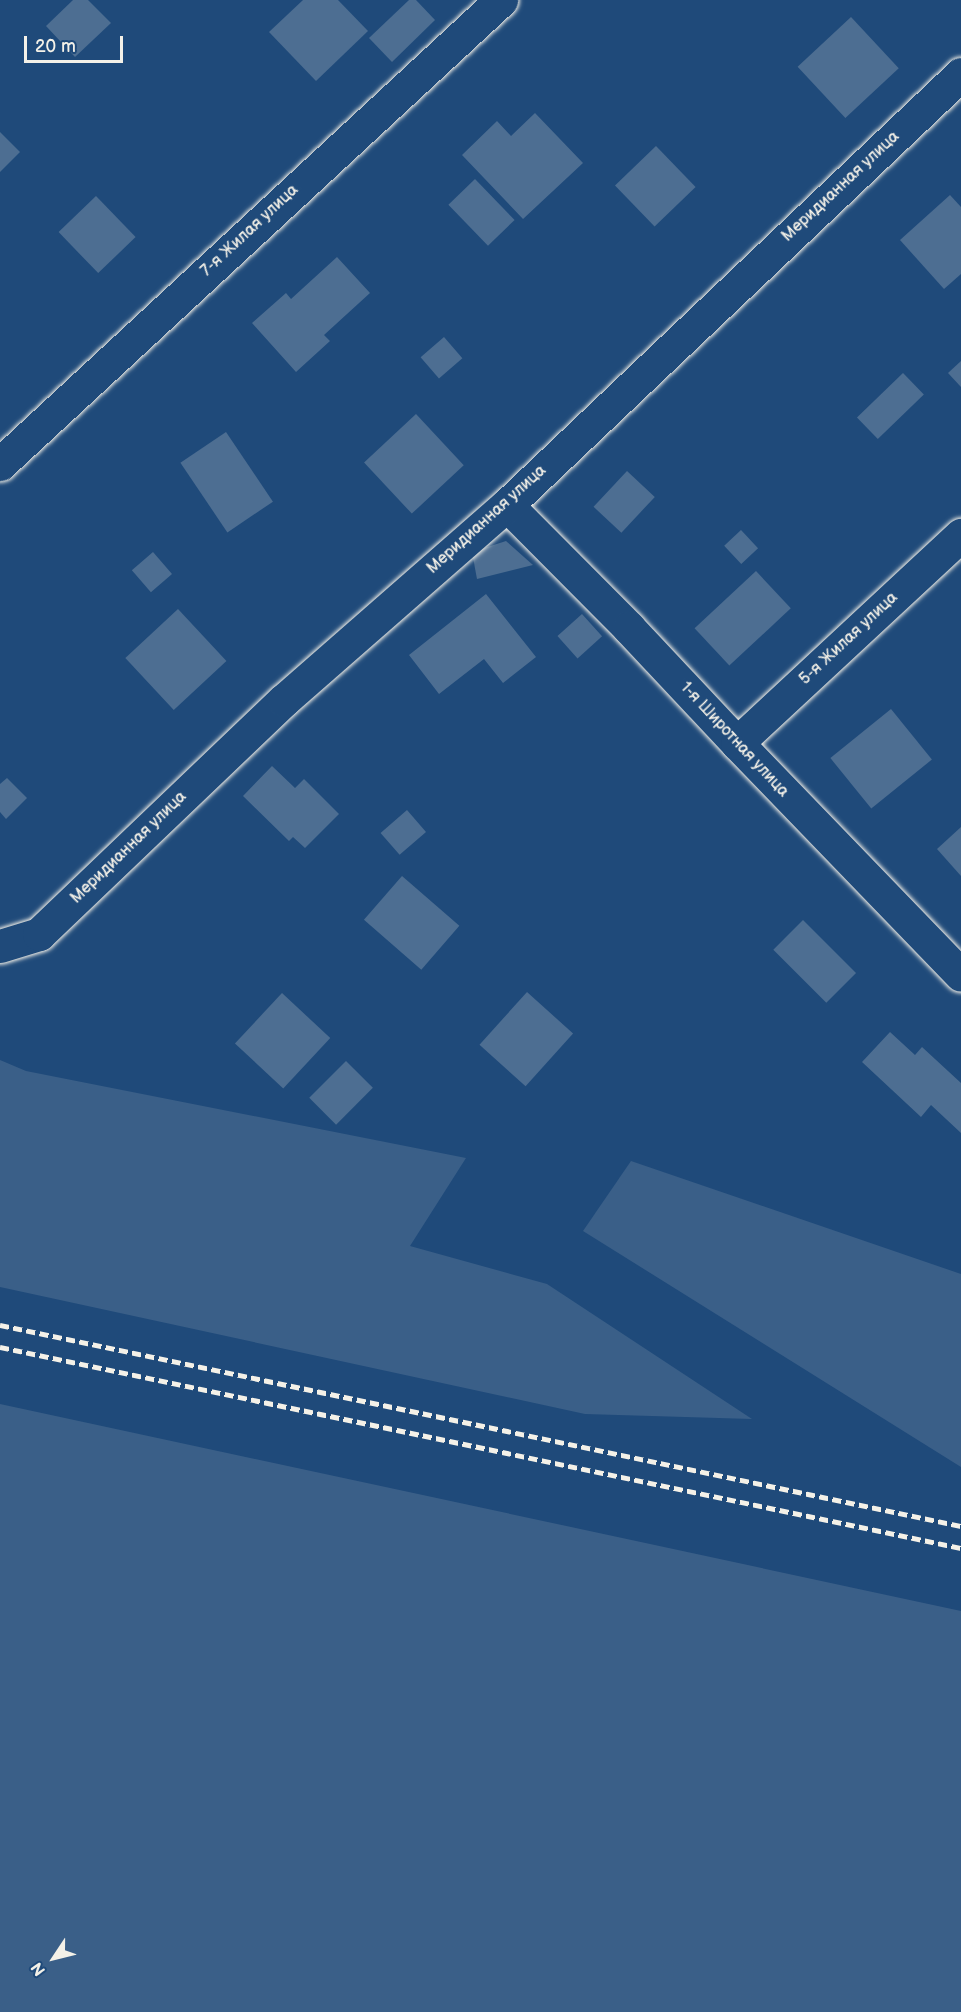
<!DOCTYPE html>
<html>
<head>
<meta charset="utf-8">
<style>
	body { margin:0 }
	#map { position:relative; width:961px; height:2012px; overflow:hidden; background:#1f4a7a; font-family:"Balsamiq Sans",sans-serif }
	div>[style] { position:absolute }
	.green>* { inset:0; background:#3a5f88 }
	.building>* { inset:0; background:#4d6e92; transform-origin:0 0 }
	.roads { filter:drop-shadow(0 0 2px #f4f1e8) drop-shadow(0 0 2px #f4f1e8) }
	.minor>* { height:33px; margin:-16.5px; padding:0 16.5px; transform-origin:16.5px; border-radius:16.5px; background:#1f4a7a }
	.rail>* { height:4.5px; margin-top:-2.25px; transform-origin:0; background:repeating-linear-gradient(90deg,#f4f1e8 0 9px,transparent 0 13.5px) }
	span { translate:-50% -50%; white-space:nowrap; text-align:center; line-height:1.15; -webkit-text-stroke:5px #1f4a7a; paint-order:stroke }
	.street-label { font-size:16px; color:#f4f1e8 }
	.north { position:absolute; left:24px; top:1928px; width:60px; height:60px; -webkit-text-stroke:4px #1f4a7a; paint-order:stroke; rotate:235deg; font-size:16px; font-weight:700; line-height:24px; text-align:center; color:#f4f1e8 }
	.north::after { content:''; display:block; margin:auto; width:21px; height:27px; background:#f4f1e8; clip-path:polygon(50% 0,100% 100%,50% 72%,0 100%) }
	.scale { position:absolute; left:24px; top:36px; width:99px; height:27px; box-sizing:border-box; border:3px solid #f4f1e8; border-top:0; padding-left:8px; font-size:18px; line-height:21px; white-space:nowrap; color:#f4f1e8; -webkit-text-stroke:4px #1f4a7a; paint-order:stroke }
</style>
</head>
<body>
<div id="map">
	<div class="green">
		<div style="clip-path:polygon(0 1060px,26px 1071px,466px 1158px,410px 1246px,547px 1284px,752px 1419px,585px 1414px,0 1287px)"></div>
		<div style="clip-path:polygon(631px 1161px,961px 1274px,961px 1467px,583px 1231px)"></div>
		<div style="clip-path:polygon(0 1404px,961px 1611px,961px 2012px,0 2012px)"></div>
	</div>
	<div class="building">
		<div style="clip-path:polygon(73px 0,88px 0,111px 23px,75px 57px,46px 26px)"></div>
		<div style="clip-path:polygon(303px 0,338px 0,368px 31px,316px 81px,269px 32px)"></div>
		<div style="clip-path:polygon(409px 0,416px 0,435px 20px,392px 62px,369px 38px)"></div>
		<div style="left:851px;top:17px;width:70px;height:73px;rotate:47deg"></div>
		<div style="clip-path:polygon(535px 113px,583px 163px,523px 219px,462px 155px,497px 121px,511px 136px)"></div>
		<div style="clip-path:polygon(0 132px,20px 152px,0 172px)"></div>
		<div style="left:656px;top:146px;width:57px;height:57px;rotate:46deg"></div>
		<div style="left:475px;top:179px;width:57px;height:37px;rotate:46deg"></div>
		<div style="clip-path:polygon(950px 195px,961px 207px,961px 274px,944px 289px,900px 240px)"></div>
		<div style="left:96px;top:196px;width:57px;height:52px;rotate:46deg"></div>
		<div style="clip-path:polygon(337px 257px,370px 293px,324px 335px,330px 341px,296px 372px,252px 323px,286px 293px,291px 299px)"></div>
		<div style="left:444px;top:337px;width:28px;height:31px;rotate:49deg"></div>
		<div style="clip-path:polygon(961px 361px,961px 387px,948px 373px)"></div>
		<div style="left:903px;top:373px;width:30px;height:64px;rotate:46deg"></div>
		<div style="left:416px;top:414px;width:70px;height:71px;rotate:47deg"></div>
		<div style="left:226px;top:432px;width:84px;height:55px;rotate:56deg"></div>
		<div style="left:627px;top:471px;width:38px;height:49px;rotate:43deg"></div>
		<div style="left:741px;top:530px;width:25px;height:23px;rotate:47deg"></div>
		<div style="clip-path:polygon(506px 541px,533px 565px,477px 579px,472px 552px)"></div>
		<div style="left:153px;top:552px;width:29px;height:28px;rotate:49deg"></div>
		<div style="left:756px;top:571px;width:51px;height:84px;rotate:47deg"></div>
		<div style="clip-path:polygon(486px 594px,536px 657px,503px 683px,484px 659px,439px 694px,409px 655px)"></div>
		<div style="left:178px;top:609px;width:71px;height:72px;rotate:47deg"></div>
		<div style="left:582px;top:614px;width:30px;height:33px;rotate:48deg"></div>
		<div style="left:891px;top:709px;width:65px;height:78px;rotate:51deg"></div>
		<div style="clip-path:polygon(272px 766px,295px 788px,304px 779px,339px 814px,305px 848px,293px 837px,289px 841px,243px 796px)"></div>
		<div style="clip-path:polygon(7px 778px,27px 798px,6px 819px,0 812px,0 784px)"></div>
		<div style="left:407px;top:810px;width:29px;height:35px;rotate:49deg"></div>
		<div style="clip-path:polygon(961px 827px,961px 876px,937px 849px)"></div>
		<div style="left:402px;top:876px;width:76px;height:58px;rotate:41deg"></div>
		<div style="left:803px;top:920px;width:75px;height:42px;rotate:45deg"></div>
		<div style="left:527px;top:992px;width:62px;height:71px;rotate:42deg"></div>
		<div style="left:282px;top:993px;width:66px;height:69px;rotate:43deg"></div>
		<div style="clip-path:polygon(890px 1032px,915px 1055px,922px 1047px,961px 1083px,961px 1133px,931px 1105px,921px 1117px,862px 1062px)"></div>
		<div style="left:346px;top:1061px;width:38px;height:52px;rotate:45deg"></div>
	</div>
	<div class="roads">
		<div class="minor">
			<div style="left:0;top:464px;width:683px;rotate:-42.8deg"></div>
			<div style="left:507px;top:505px;width:173px;rotate:45.2deg"></div>
			<div style="left:629px;top:628px;width:158px;rotate:46.8deg"></div>
			<div style="left:737px;top:743px;width:322px;rotate:46deg"></div>
			<div style="left:737px;top:743px;width:306px;rotate:-42.9deg"></div>
			<div style="left:0;top:946px;width:41px;rotate:-17.1deg"></div>
			<div style="left:39px;top:934px;width:339px;rotate:-43.7deg"></div>
			<div style="left:284px;top:700px;width:296px;rotate:-41.2deg"></div>
			<div style="left:507px;top:505px;width:626px;rotate:-43.51deg"></div>
		</div>
	</div>
	<div class="rail">
		<div style="left:0;top:1325px;width:982px;rotate:11.81deg"></div>
		<div style="left:0;top:1347px;width:982px;rotate:11.81deg"></div>
	</div>
	<div class="street-label">
		<span style="left:841px;top:187px;rotate:-43deg">Меридианная улица</span>
		<span style="left:250px;top:231px;rotate:-43deg">7-я Жилая улица</span>
		<span style="left:487px;top:520px;rotate:-42deg">Меридианная улица</span>
		<span style="left:849px;top:639px;rotate:-43deg">5-я Жилая улица</span>
		<span style="left:734px;top:740px;rotate:47deg">1-я Широтная улица</span>
		<span style="left:129px;top:848px;rotate:-44deg">Меридианная улица</span>
	</div>
	<div class="north">N</div>
	<div class="scale">20 m</div>
</div>
</body>
</html>
